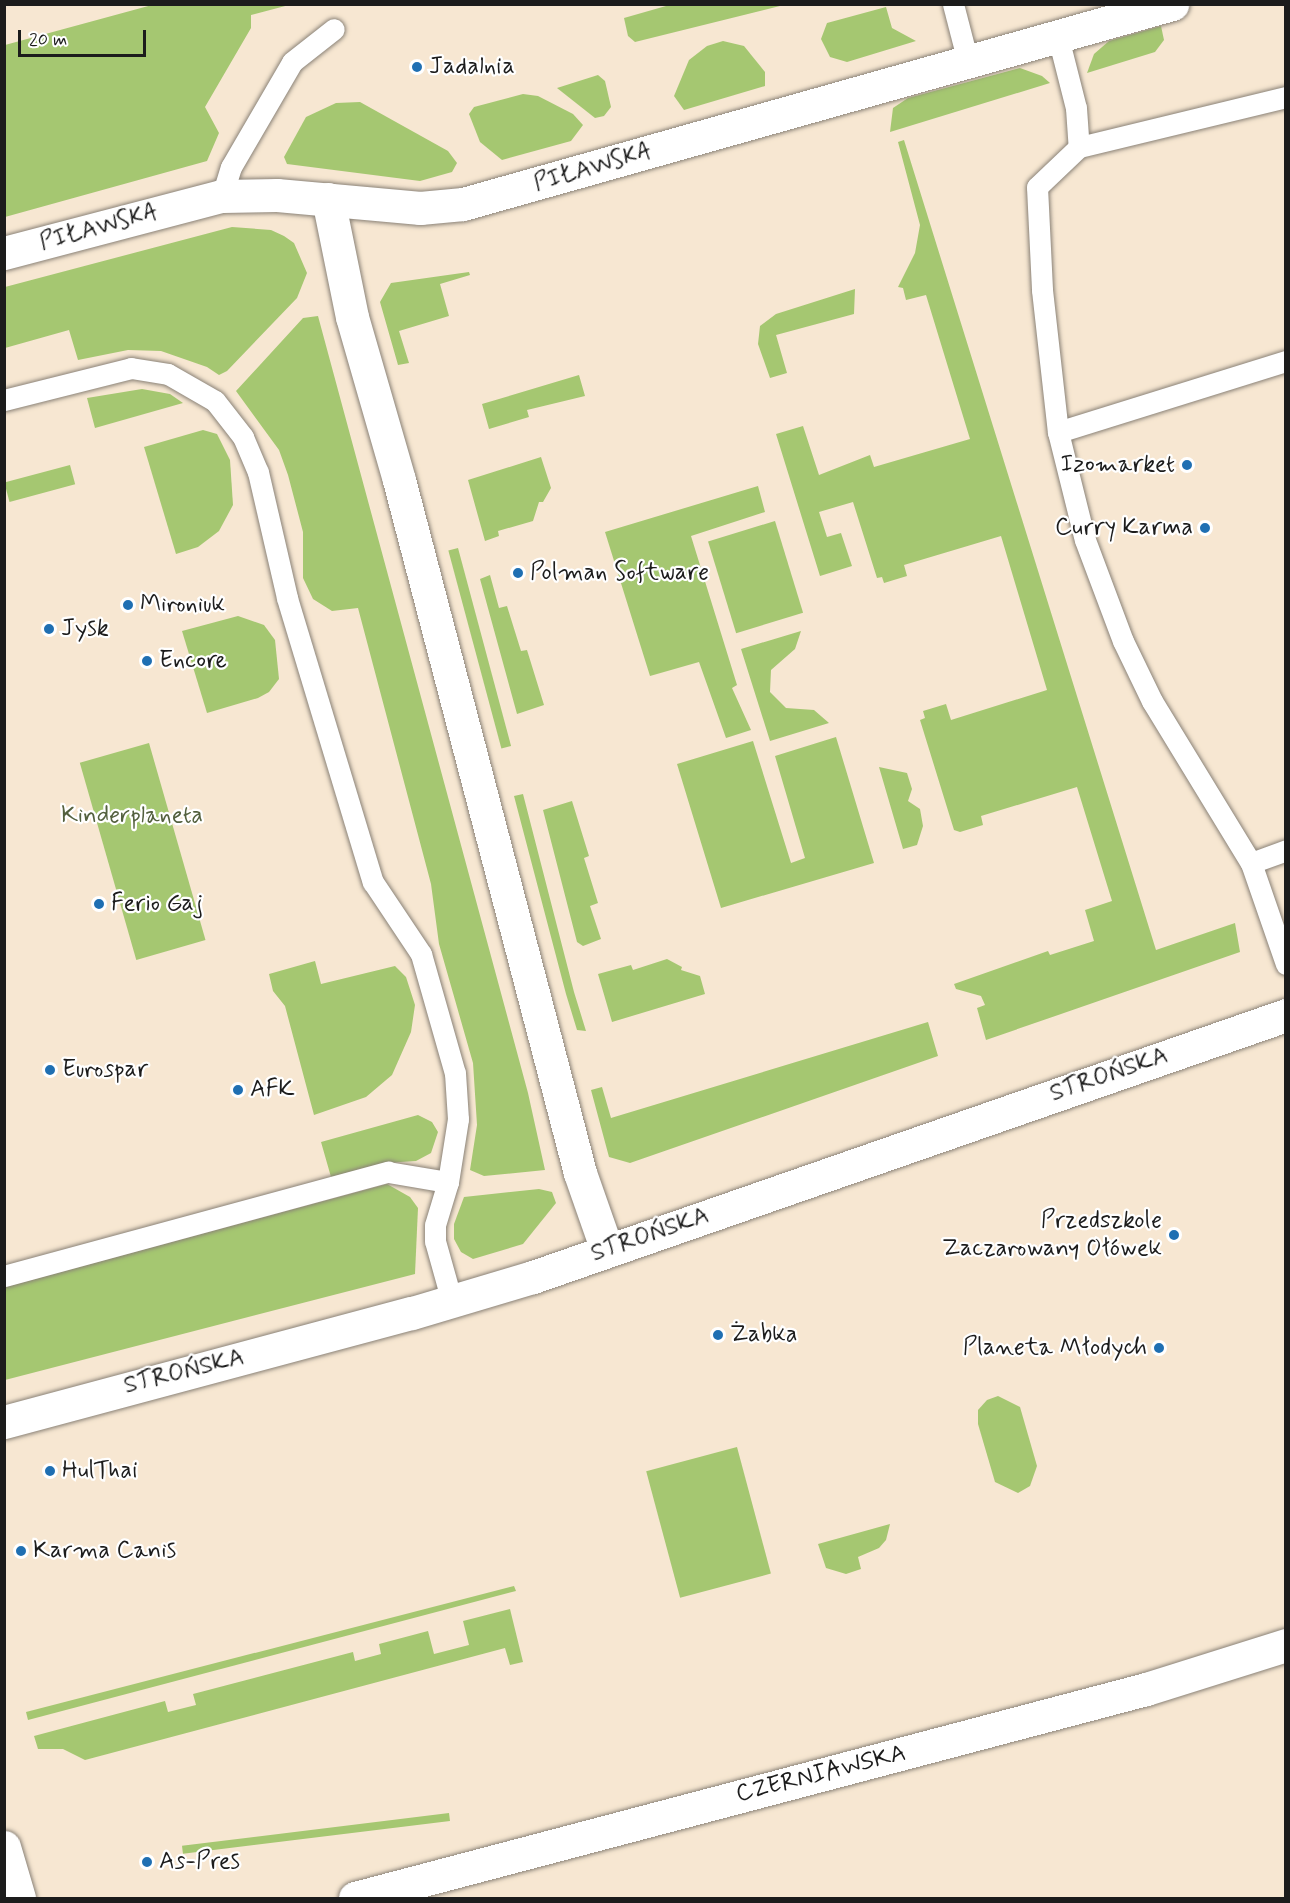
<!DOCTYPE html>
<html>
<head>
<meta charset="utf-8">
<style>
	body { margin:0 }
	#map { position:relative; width:1290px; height:1903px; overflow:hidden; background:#f7e7d2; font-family:Mynerve,sans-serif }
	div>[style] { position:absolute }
	.green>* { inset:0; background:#a5c771; transform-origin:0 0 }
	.roads { filter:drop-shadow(0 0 2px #8a8277) drop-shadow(0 0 2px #8a8277) }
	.service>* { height:21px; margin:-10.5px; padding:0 10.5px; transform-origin:10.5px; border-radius:10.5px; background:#fff }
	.minor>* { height:33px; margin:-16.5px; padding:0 16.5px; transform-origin:16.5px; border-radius:16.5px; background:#fff }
	.dots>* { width:16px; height:16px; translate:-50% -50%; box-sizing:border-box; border:3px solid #fff; border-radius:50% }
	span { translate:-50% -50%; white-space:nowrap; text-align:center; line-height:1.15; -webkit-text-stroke:4.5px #fff; paint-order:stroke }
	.poi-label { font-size:24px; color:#1c1c1c }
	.left { translate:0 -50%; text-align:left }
	.right { translate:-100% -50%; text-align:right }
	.street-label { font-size:24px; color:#1c1c1c }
	.park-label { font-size:24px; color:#53603e }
	.frame { position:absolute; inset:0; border:6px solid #1c1c1c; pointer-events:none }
	.scale { position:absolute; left:18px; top:30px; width:128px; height:27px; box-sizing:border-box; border:3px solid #1c1c1c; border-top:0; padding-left:8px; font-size:18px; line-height:21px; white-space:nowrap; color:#1c1c1c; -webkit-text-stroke:4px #fff; paint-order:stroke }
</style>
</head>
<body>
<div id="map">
	<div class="green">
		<div style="clip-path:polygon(673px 4px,784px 4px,784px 5px,635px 42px,628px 36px,624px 18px)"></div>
		<div style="clip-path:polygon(152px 5px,289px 5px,251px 15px,251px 28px,205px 107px,219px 133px,207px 161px,5px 217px,5px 45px)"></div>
		<div style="clip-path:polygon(886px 7px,892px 28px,916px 41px,847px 62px,830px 57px,821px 39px,827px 23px)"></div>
		<div style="clip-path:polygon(1161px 26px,1164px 40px,1155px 52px,1087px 73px,1094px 54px,1109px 41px)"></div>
		<div style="clip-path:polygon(723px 41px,744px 46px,765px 72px,765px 86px,684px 110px,674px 96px,689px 60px,707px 46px)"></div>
		<div style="clip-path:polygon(1020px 68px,1042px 76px,1050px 83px,890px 132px,893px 108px,908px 98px)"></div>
		<div style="clip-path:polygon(598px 75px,605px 81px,611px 107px,604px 116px,595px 118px,557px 88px)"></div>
		<div style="clip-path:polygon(523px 94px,538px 96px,573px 114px,583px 125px,571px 141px,502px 160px,480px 142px,469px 114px,474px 107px)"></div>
		<div style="clip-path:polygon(360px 102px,448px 151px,457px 163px,452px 172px,420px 181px,287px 164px,284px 157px,306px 117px,336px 103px)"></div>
		<div style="clip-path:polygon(904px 140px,1156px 950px,1235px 923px,1240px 952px,986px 1040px,977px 1008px,985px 1005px,981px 996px,956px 989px,954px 984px,1048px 951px,1050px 955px,1094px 941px,1085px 910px,1112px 901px,1077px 787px,981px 816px,983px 825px,960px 832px,954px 830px,920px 720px,925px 718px,923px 711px,946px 704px,951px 720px,1047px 690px,1001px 536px,904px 565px,907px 576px,884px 583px,882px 577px,877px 578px,853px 502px,819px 512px,827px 537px,841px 533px,852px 566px,820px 576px,776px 434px,803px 426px,819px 475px,870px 455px,874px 467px,970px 439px,926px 295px,906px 300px,903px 288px,898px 287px,915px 253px,920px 225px,898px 142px)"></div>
		<div style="clip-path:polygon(232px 227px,271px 230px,284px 236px,294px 243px,307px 273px,297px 298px,227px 371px,219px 375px,207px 367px,161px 351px,128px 350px,78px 360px,69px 330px,5px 348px,5px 287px)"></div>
		<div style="clip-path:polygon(469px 272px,470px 275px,440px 284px,449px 316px,399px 331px,409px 363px,398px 365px,380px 302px,391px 283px)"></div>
		<div style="clip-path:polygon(855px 289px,854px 314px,776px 335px,787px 373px,770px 378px,758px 344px,760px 326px,776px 314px)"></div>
		<div style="clip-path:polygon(318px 316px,528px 1093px,545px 1170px,484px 1176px,470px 1170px,477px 1125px,473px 1063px,439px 944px,431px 884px,358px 608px,332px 611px,313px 599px,303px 578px,303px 532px,288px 475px,279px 450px,236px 391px,303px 318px)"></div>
		<div style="clip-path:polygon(579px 375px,585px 396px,527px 410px,529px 417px,489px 429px,482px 404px)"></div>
		<div style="clip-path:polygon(142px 389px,170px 394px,183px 403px,95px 428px,87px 398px)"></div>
		<div style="clip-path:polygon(203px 430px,217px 434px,230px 460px,233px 505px,219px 531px,198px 547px,176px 554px,144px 447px)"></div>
		<div style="clip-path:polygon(541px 457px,551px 488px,543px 502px,539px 502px,533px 521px,498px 531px,499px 536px,485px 541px,468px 480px)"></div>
		<div style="left:70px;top:465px;width:20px;height:68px;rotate:75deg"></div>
		<div style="clip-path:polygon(758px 486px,765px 512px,691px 536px,737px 685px,732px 688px,751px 730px,726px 738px,699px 662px,650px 676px,605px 532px)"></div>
		<div style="left:775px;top:521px;width:96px;height:70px;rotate:73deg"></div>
		<div style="left:458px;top:548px;width:205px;height:10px;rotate:75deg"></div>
		<div style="clip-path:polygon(490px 575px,499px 608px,507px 606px,521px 651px,527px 650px,544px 705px,517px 714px,480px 579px)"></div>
		<div style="clip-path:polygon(238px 616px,264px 625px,275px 640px,279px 679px,269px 692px,258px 698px,207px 713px,182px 631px)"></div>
		<div style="clip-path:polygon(801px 631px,795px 649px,771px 670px,770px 692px,786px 708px,814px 710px,829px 723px,770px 741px,741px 649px)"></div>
		<div style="clip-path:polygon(836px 737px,874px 863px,721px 908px,677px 764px,753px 741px,791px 863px,805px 858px,775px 756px)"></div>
		<div style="left:149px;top:743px;width:205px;height:72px;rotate:74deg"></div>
		<div style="clip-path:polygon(879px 767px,907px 773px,912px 789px,908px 801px,920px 809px,923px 826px,917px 845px,903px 849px)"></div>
		<div style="clip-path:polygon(523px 794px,574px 992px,586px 1031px,577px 1030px,566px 994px,514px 796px)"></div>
		<div style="clip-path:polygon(572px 801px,589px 856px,584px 858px,598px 903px,590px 906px,601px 939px,583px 946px,577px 942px,543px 810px)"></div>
		<div style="clip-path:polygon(667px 959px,682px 967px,681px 970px,700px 976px,705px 994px,612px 1022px,598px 974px,631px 965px,633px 970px)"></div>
		<div style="clip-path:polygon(315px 961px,321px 984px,395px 966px,406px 977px,415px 1005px,411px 1032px,392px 1075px,366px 1097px,314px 1115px,285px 1006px,273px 991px,269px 974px)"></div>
		<div style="clip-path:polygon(928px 1022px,938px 1056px,630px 1163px,609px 1157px,591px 1090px,602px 1087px,611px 1118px)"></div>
		<div style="clip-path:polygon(418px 1115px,432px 1122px,438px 1132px,431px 1153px,416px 1161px,385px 1163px,331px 1177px,321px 1142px)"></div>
		<div style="clip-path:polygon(387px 1184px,410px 1197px,418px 1208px,415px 1274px,5px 1380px,5px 1287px)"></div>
		<div style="clip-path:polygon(539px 1189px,552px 1192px,556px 1203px,523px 1244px,473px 1259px,461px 1252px,454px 1239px,454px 1224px,464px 1197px)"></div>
		<div style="clip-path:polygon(998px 1396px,1020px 1407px,1037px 1466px,1030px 1486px,1018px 1493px,995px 1482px,978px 1424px,978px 1410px,987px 1400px)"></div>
		<div style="left:737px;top:1447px;width:131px;height:94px;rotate:75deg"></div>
		<div style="clip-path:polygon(890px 1524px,886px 1540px,879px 1548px,858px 1557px,861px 1569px,846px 1574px,826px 1568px,818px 1544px)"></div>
		<div style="clip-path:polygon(514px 1586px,516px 1591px,28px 1720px,26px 1712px)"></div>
		<div style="clip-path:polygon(510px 1609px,523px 1662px,510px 1665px,505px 1648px,85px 1760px,63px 1749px,38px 1749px,34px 1736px,165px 1701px,168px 1712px,196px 1705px,193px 1694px,353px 1652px,355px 1661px,381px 1654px,379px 1644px,428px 1631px,434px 1654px,469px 1645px,463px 1621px)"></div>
		<div style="left:449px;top:1813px;width:8px;height:269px;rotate:83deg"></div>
	</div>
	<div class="roads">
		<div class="service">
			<div style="left:953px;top:4px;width:60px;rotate:75.5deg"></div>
			<div style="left:1058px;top:37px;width:73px;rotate:75.8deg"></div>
			<div style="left:1076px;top:108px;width:39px;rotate:86deg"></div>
			<div style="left:1286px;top:97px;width:213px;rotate:166.4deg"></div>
			<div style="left:1079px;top:147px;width:58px;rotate:136.4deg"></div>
			<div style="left:1037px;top:187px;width:103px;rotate:87.2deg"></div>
			<div style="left:1042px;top:290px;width:143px;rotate:83.6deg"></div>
			<div style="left:1058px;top:432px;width:111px;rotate:76deg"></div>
			<div style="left:1085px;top:540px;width:108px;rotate:69.4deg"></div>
			<div style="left:1123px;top:641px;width:67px;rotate:64.2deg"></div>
			<div style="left:1152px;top:701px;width:190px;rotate:58.6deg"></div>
			<div style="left:1251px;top:863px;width:37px;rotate:-20deg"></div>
			<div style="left:222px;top:196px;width:30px;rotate:-73deg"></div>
			<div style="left:231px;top:167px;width:121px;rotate:-59.8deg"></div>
			<div style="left:292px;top:62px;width:53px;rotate:-38.2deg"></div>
			<div style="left:4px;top:400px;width:131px;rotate:-14.1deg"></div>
			<div style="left:131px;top:368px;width:37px;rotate:9deg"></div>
			<div style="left:168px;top:374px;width:54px;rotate:29.9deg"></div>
			<div style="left:215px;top:401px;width:46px;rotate:52.1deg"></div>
			<div style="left:243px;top:437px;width:38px;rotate:67deg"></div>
			<div style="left:258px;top:472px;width:129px;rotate:77deg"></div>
			<div style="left:287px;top:598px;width:297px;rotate:73.2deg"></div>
			<div style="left:373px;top:882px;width:87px;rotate:56.3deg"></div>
			<div style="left:421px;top:954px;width:124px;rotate:74.1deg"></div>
			<div style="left:455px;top:1073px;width:46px;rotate:86.3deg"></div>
			<div style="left:458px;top:1119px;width:64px;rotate:99deg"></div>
			<div style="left:448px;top:1182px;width:45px;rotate:106.8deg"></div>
			<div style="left:435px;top:1225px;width:16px;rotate:90deg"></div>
			<div style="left:435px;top:1241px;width:63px;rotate:74.4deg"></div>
			<div style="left:1058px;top:432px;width:239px;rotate:-17.3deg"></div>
			<div style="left:1251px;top:863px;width:107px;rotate:70.9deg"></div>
			<div style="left:4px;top:1276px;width:398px;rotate:-15.2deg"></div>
			<div style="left:388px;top:1172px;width:61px;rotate:9.5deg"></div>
		</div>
		<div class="minor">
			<div style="left:328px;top:199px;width:120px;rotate:78.5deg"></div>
			<div style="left:352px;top:317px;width:170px;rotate:73.9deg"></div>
			<div style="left:399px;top:480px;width:716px;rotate:75.36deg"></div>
			<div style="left:580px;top:1173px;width:82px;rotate:70.7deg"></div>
			<div style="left:4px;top:253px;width:225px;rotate:-14.7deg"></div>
			<div style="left:222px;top:196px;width:55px;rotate:-1deg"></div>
			<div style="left:277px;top:195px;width:144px;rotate:5.2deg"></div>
			<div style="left:420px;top:208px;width:43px;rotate:-5.3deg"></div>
			<div style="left:463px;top:204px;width:737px;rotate:-15.75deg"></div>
			<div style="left:4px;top:1422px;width:422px;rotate:-15deg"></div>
			<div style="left:412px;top:1313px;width:126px;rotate:-16.6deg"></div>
			<div style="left:533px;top:1277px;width:797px;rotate:-19.18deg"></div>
			<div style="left:4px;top:1847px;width:53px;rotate:73.6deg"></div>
			<div style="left:355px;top:1898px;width:818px;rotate:-14.8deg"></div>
			<div style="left:1146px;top:1689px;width:147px;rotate:-17.4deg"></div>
		</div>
	</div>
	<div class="dots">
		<div style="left:417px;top:67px;background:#1f6fb2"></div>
		<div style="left:1187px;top:465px;background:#1f6fb2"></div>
		<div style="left:1205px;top:528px;background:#1f6fb2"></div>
		<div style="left:518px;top:573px;background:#1f6fb2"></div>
		<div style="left:128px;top:605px;background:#1f6fb2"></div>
		<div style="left:49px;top:629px;background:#1f6fb2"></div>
		<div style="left:147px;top:661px;background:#1f6fb2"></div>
		<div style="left:99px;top:904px;background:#1f6fb2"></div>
		<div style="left:50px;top:1070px;background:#1f6fb2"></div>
		<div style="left:238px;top:1090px;background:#1f6fb2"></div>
		<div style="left:1174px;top:1235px;background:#1f6fb2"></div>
		<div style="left:718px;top:1335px;background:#1f6fb2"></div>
		<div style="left:1159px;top:1348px;background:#1f6fb2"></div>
		<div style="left:50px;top:1471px;background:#1f6fb2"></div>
		<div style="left:21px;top:1551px;background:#1f6fb2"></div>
		<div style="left:147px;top:1862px;background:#1f6fb2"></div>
	</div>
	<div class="poi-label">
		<span class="left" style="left:429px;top:67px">Jadalnia</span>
		<span class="right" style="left:1175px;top:465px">Izomarket</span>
		<span class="right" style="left:1193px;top:528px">Curry Karma</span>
		<span class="left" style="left:530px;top:573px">Polman Software</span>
		<span class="left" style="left:140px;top:605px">Mironiuk</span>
		<span class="left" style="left:61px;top:629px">Jysk</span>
		<span class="left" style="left:159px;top:661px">Encore</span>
		<span class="left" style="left:111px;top:904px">Ferio Gaj</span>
		<span class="left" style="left:62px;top:1070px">Eurospar</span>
		<span class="left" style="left:250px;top:1090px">AFK</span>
		<span class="right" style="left:1162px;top:1235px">Przedszkole<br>Zaczarowany Ołówek</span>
		<span class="left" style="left:730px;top:1335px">Żabka</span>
		<span class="right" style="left:1147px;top:1348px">Planeta Młodych</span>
		<span class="left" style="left:62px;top:1471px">HulThai</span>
		<span class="left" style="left:33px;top:1551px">Karma Canis</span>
		<span class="left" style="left:159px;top:1862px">As-Pres</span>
	</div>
	<div class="street-label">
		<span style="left:593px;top:168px;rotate:-16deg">PIŁAWSKA</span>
		<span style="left:99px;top:228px;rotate:-15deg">PIŁAWSKA</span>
		<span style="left:1109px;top:1075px;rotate:-19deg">STROŃSKA</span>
		<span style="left:650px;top:1235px;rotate:-19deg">STROŃSKA</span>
		<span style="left:184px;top:1372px;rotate:-14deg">STROŃSKA</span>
		<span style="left:821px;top:1774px;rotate:-14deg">CZERNIAWSKA</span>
	</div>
	<div class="park-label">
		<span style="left:132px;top:816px">Kinderplaneta</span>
	</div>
	<div class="frame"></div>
	<div class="scale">20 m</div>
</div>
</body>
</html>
